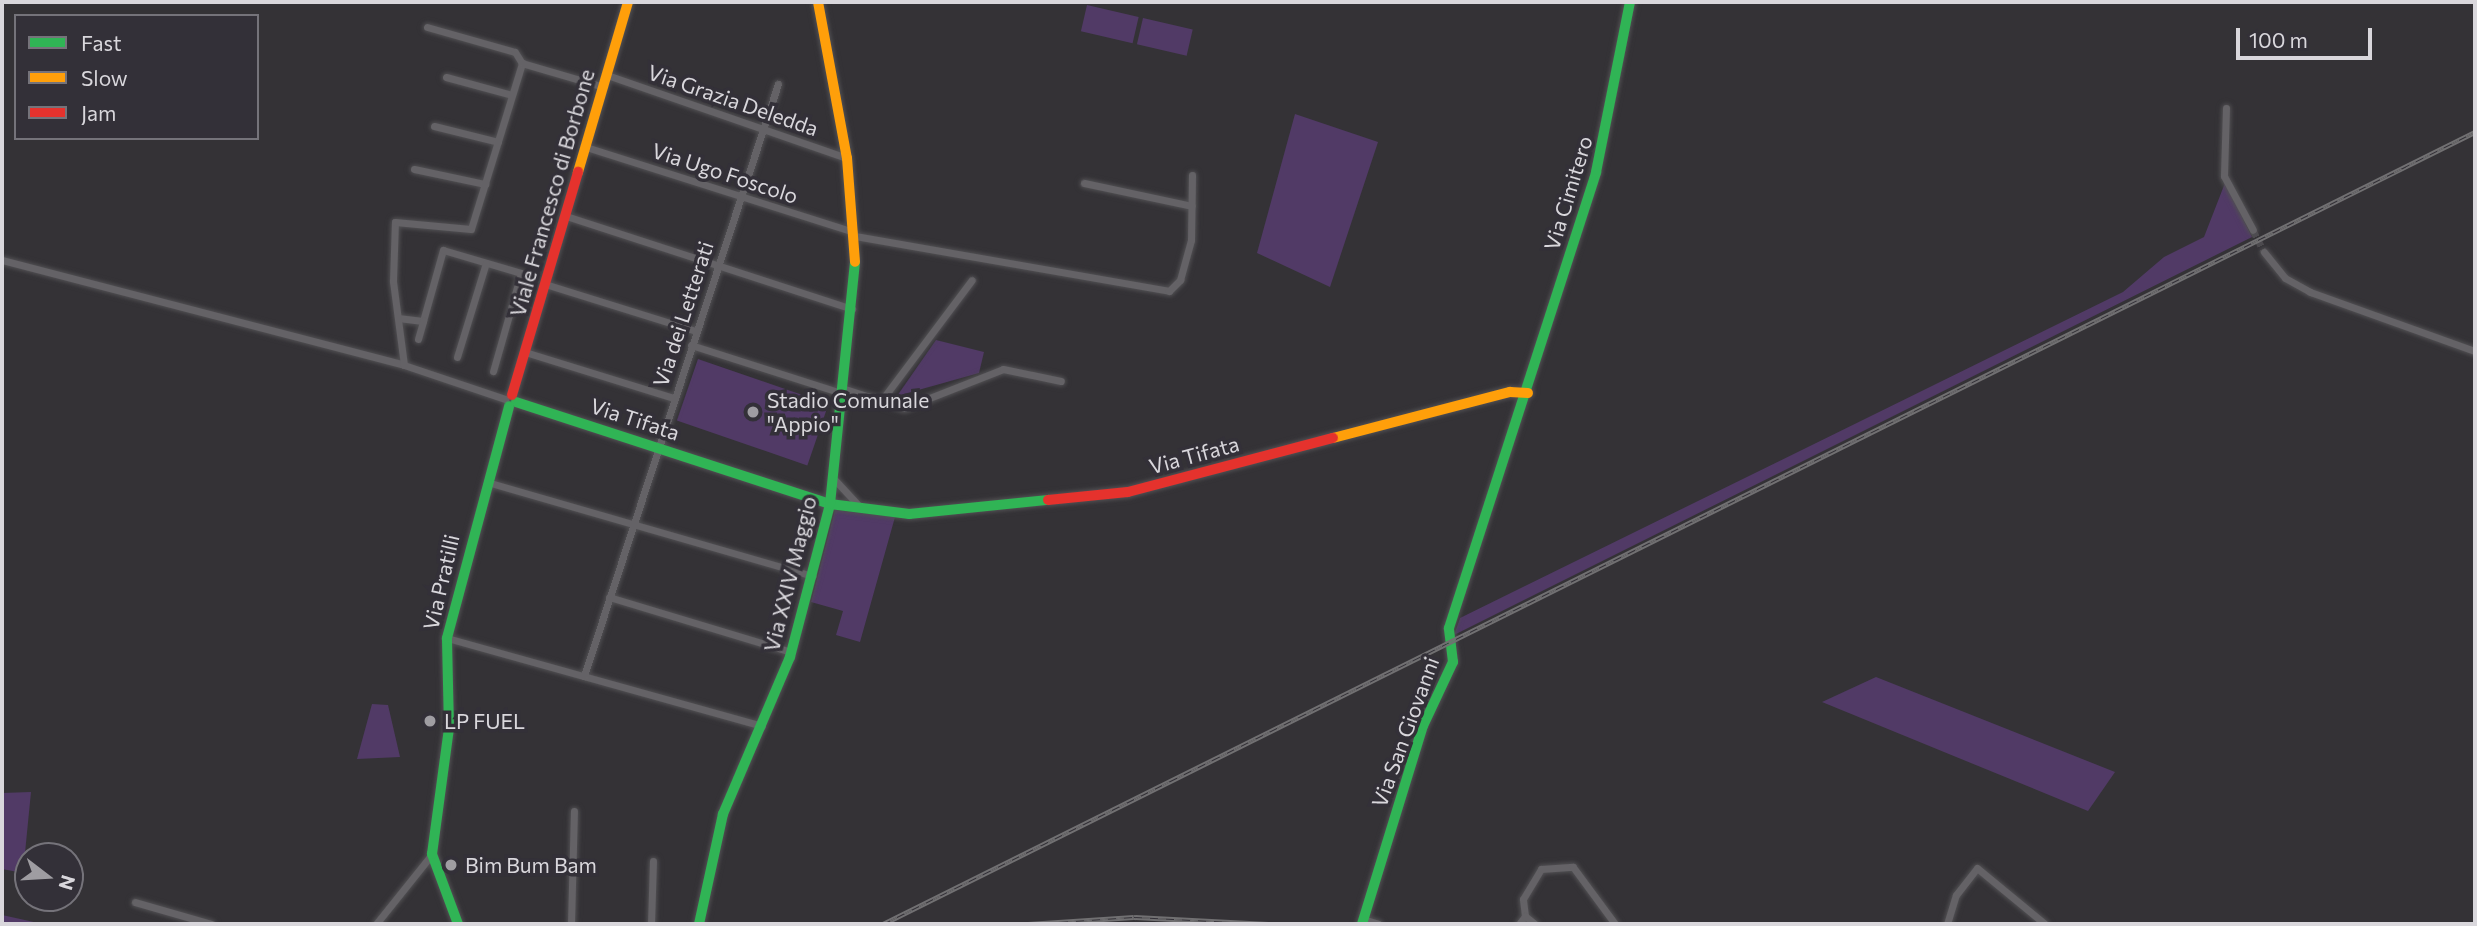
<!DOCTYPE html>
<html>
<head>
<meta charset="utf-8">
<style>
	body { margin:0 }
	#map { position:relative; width:2477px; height:926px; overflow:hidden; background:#343236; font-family:Commissioner,sans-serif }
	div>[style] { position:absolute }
	.green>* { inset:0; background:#513a66; transform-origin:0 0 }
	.street-tunnel>* { height:7px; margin-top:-3.5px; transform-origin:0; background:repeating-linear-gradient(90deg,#4d4b4f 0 7px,transparent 0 10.5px) }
	.roads { filter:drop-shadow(0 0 2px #515053) drop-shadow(0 0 2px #515053) }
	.street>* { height:7px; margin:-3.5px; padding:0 3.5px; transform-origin:3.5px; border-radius:3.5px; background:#646266 }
	.fast>* { height:10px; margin:-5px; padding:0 5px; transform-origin:5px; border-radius:5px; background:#30b455 }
	.slow>* { height:10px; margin:-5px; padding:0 5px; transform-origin:5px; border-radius:5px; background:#ff9f0a }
	.jam>* { height:10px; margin:-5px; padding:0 5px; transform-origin:5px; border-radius:5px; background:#e5322d }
	.rail>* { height:5px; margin-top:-2.5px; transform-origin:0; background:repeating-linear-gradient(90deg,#333038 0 8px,#717072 0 16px); box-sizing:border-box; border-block:2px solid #717072 }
	.dots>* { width:19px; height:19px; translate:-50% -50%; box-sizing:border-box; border:4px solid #333038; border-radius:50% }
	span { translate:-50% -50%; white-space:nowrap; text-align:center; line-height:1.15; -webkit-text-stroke:7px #333038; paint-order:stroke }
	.street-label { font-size:21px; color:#d9d7dc }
	.poi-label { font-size:21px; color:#d9d7dc }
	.left { translate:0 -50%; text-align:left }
	.frame { position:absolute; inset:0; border:4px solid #d9d7dc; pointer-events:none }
	.legend { position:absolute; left:14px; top:14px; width:245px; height:126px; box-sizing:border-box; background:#333038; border:2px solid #75737a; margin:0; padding:9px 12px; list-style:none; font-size:21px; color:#d9d7dc }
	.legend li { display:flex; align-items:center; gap:14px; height:35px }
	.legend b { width:35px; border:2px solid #75737a }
	.north { position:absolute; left:14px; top:842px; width:70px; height:70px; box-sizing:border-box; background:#333038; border:2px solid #75737a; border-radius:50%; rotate:107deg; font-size:19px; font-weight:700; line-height:28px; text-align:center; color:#d9d7dc }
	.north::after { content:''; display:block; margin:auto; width:24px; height:32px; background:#9f9da2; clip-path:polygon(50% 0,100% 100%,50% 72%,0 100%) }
	.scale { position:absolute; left:2236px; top:28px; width:136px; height:32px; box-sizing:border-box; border:4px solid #d9d7dc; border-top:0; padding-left:9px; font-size:21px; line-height:24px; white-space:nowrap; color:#d9d7dc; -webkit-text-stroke:5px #333038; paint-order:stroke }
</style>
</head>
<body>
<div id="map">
	<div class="green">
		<div style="left:1087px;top:5px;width:53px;height:27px;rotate:13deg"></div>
		<div style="left:1143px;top:18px;width:51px;height:27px;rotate:13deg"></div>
		<div style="clip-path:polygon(1295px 114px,1378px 142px,1330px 287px,1257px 253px)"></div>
		<div style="clip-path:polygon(2225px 183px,2252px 237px,1454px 635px,1460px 618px,2123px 292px,2164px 257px,2204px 237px)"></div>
		<div style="clip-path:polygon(936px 340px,984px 352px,979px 373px,897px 396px)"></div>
		<div style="left:698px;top:359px;width:138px;height:65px;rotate:19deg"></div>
		<div style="clip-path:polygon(835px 510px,895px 517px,860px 642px,836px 635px,843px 611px,811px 602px)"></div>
		<div style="clip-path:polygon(1876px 677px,2115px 772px,2088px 811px,1822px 702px)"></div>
		<div style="clip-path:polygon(372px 704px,388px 705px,400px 757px,357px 759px)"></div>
		<div style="clip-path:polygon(31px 792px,23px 873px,2px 869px,2px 793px)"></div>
		<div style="clip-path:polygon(2px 915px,43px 924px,2px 924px)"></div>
	</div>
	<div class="street-tunnel">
		<div style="left:2253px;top:230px;width:25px;rotate:63deg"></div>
	</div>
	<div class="roads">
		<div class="street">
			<div style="left:427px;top:27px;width:91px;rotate:15.9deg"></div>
			<div style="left:515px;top:52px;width:13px;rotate:58deg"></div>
			<div style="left:607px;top:75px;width:254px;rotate:19.1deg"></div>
			<div style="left:446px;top:77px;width:68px;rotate:15.3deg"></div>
			<div style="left:2226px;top:108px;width:68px;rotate:91.7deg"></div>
			<div style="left:2224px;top:176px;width:61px;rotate:61.8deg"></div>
			<div style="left:434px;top:126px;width:66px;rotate:14deg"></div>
			<div style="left:586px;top:147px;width:281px;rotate:17.6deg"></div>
			<div style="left:414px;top:169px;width:73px;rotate:11.9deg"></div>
			<div style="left:1084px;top:183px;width:110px;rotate:12deg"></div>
			<div style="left:566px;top:216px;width:301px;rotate:18deg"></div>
			<div style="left:855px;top:236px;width:319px;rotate:9.9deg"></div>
			<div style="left:1169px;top:291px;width:16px;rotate:-45deg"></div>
			<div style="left:1180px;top:280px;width:41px;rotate:-74.6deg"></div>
			<div style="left:1191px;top:240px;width:65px;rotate:-89.1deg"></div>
			<div style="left:2264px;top:252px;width:33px;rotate:51deg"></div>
			<div style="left:2285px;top:278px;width:29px;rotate:29deg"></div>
			<div style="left:2310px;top:292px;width:175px;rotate:19.7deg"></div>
			<div style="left:2px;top:260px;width:415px;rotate:14.6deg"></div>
			<div style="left:404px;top:365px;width:107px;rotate:18.6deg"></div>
			<div style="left:545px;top:284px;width:158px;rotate:17.3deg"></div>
			<div style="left:398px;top:318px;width:25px;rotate:7deg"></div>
			<div style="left:423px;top:321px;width:74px;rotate:-74.3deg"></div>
			<div style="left:443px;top:250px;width:81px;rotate:16.4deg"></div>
			<div style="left:521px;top:273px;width:102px;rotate:105.9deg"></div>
			<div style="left:418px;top:339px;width:19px;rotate:-74deg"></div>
			<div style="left:691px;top:345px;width:157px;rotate:17.7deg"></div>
			<div style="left:525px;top:352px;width:156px;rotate:17.2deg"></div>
			<div style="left:457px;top:357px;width:98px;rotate:-72.9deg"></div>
			<div style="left:404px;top:365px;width:85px;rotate:-97.5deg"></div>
			<div style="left:393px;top:281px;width:59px;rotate:-88.1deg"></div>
			<div style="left:395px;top:222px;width:76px;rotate:5.3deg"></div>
			<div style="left:471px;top:229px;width:174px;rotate:-72.9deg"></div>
			<div style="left:522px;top:63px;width:85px;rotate:16.3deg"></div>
			<div style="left:842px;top:388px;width:65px;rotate:17.9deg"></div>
			<div style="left:904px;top:408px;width:106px;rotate:-21.5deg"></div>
			<div style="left:1003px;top:369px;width:59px;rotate:11.7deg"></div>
			<div style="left:881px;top:401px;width:151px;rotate:-53.1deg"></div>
			<div style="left:834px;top:479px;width:37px;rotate:47deg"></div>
			<div style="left:487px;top:482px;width:339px;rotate:16.1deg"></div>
			<div style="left:609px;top:597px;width:190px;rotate:16.8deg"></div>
			<div style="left:447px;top:638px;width:327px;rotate:15.6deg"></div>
			<div style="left:584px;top:676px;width:623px;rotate:-71.86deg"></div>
			<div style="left:135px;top:902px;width:79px;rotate:16.1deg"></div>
			<div style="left:1525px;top:916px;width:17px;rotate:-97deg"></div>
			<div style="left:1523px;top:899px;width:35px;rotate:-59deg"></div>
			<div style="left:1541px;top:869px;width:32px;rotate:-4deg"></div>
			<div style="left:1573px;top:867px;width:71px;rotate:53.6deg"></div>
			<div style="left:1363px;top:919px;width:16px;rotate:18deg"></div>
			<div style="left:376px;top:924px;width:90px;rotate:-51.3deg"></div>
			<div style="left:571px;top:924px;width:113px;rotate:-88.5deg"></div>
			<div style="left:651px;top:924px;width:63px;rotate:-88.2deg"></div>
			<div style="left:1519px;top:924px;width:10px;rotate:-53deg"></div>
			<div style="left:1525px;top:916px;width:13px;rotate:39deg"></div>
			<div style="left:1947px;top:924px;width:30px;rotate:-73deg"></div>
			<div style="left:1956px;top:895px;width:34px;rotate:-52deg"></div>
			<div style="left:1977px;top:868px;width:88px;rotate:39.5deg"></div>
		</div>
		<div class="fast">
			<div style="left:516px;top:402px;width:330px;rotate:18deg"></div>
			<div style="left:830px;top:504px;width:80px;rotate:7.2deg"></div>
			<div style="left:909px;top:514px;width:140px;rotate:-5.8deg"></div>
			<div style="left:458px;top:924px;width:75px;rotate:-110.4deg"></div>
			<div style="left:432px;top:854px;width:127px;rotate:-82.3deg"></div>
			<div style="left:449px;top:728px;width:90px;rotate:-91.3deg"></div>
			<div style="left:447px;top:638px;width:240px;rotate:-75deg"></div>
			<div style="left:699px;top:924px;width:113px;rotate:-77.7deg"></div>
			<div style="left:723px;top:814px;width:171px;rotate:-66.9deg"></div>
			<div style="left:790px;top:657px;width:158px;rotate:-75.3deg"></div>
			<div style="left:830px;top:504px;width:243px;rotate:-84.1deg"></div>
			<div style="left:1362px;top:924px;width:207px;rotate:-72.9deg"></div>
			<div style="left:1423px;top:726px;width:71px;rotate:-64.9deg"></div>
			<div style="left:1453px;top:662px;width:34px;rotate:-97deg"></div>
			<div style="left:1449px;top:628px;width:479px;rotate:-72.1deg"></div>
			<div style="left:1596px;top:172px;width:173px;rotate:-78.7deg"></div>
		</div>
		<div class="slow">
			<div style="left:818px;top:2px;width:159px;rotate:79.5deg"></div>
			<div style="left:847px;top:158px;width:104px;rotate:85.6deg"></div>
			<div style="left:578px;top:172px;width:177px;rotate:-73.6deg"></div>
			<div style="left:1333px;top:438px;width:183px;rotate:-14.6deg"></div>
			<div style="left:1510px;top:392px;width:18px;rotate:3deg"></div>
		</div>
		<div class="jam">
			<div style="left:512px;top:395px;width:233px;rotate:-73.5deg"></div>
			<div style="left:1048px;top:500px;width:80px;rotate:-5.7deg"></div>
			<div style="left:1128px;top:492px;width:212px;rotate:-14.8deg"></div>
		</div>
	</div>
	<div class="rail">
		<div style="left:883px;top:924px;width:1778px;rotate:-26.45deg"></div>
		<div style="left:1028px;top:924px;width:106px;rotate:-3.8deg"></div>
		<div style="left:1134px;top:917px;width:135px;rotate:3deg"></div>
	</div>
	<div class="dots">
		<div style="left:753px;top:412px;background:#9f9da2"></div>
		<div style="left:430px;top:721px;background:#9f9da2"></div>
		<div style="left:451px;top:865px;background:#9f9da2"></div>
	</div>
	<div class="street-label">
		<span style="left:733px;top:100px;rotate:19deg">Via Grazia Deledda</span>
		<span style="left:725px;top:173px;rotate:18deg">Via Ugo Foscolo</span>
		<span style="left:552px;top:193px;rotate:-74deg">Viale Francesco di Borbone</span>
		<span style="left:1568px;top:193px;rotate:-73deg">Via Cimitero</span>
		<span style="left:683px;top:314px;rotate:-72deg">Via dei Letterati</span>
		<span style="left:635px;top:419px;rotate:18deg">Via Tifata</span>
		<span style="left:1194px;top:455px;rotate:-15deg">Via Tifata</span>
		<span style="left:790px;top:574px;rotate:-76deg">Via XXIV Maggio</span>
		<span style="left:441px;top:582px;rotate:-77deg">Via Pratilli</span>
		<span style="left:1405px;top:732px;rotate:-70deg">Via San Giovanni</span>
	</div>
	<div class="poi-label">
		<span class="left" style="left:767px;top:412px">Stadio Comunale<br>"Appio"</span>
		<span class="left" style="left:444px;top:721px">LP FUEL</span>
		<span class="left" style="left:465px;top:865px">Bim Bum Bam</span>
	</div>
	<div class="frame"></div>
	<ul class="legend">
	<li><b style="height:9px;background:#30b455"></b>Fast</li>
	<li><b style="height:9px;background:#ff9f0a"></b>Slow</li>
	<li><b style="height:9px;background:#e5322d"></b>Jam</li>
	</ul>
	<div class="north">N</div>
	<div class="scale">100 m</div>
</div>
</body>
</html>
